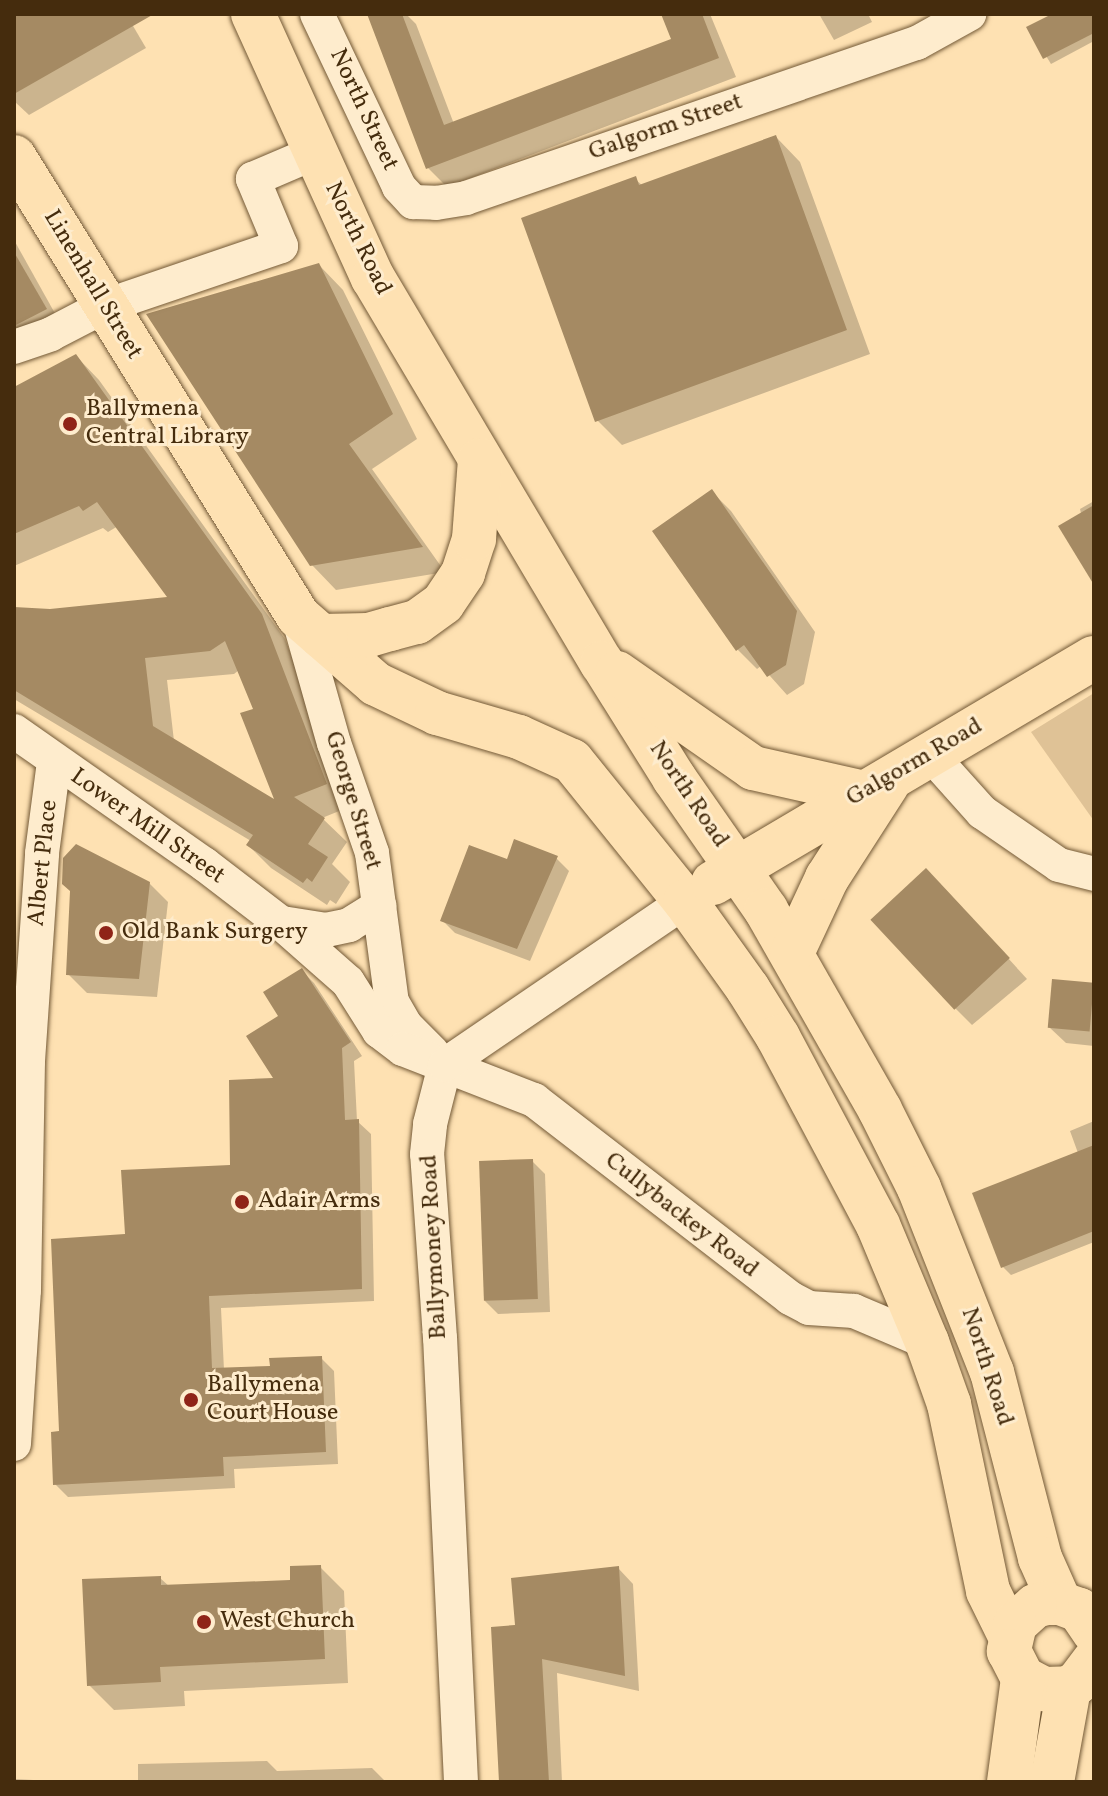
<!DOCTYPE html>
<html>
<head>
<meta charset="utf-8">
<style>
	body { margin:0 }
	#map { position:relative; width:1108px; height:1796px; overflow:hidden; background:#fee1b2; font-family:Vollkorn,serif }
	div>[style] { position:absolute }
	.green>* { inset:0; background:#dfc296 }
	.shadow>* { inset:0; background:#0003 }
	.building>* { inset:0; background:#a58a63; transform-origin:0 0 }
	.roads { filter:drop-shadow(0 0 2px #735936) drop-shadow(0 0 2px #735936) }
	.minor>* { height:34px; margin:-17px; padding:0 17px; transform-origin:17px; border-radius:17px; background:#feeccd }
	.major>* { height:44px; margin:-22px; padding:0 22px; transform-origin:22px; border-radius:22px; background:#fee1b2 }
	.dots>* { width:22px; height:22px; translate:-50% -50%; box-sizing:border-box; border:4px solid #feeccd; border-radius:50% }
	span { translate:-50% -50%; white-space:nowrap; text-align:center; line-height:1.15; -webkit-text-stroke:6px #feeccd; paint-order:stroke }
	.street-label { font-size:24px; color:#452c0d }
	.poi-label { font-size:24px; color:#452c0d }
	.left { translate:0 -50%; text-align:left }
	.frame { position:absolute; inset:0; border:16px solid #452c0d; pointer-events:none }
</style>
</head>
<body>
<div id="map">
	<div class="green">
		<div style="clip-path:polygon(1094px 693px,1094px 821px,1031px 732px)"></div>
	</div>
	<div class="shadow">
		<div style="clip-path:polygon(14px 14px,126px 14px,146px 48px,29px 115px,14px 101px)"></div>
		<div style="clip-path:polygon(373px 14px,406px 14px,416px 24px,454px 124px,673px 40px,663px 14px,710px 14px,736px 77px,447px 187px,428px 168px)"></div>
		<div style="clip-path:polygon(819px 14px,868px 14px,872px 22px,834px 40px)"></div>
		<div style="clip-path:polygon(1055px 14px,1094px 14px,1094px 41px,1051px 64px,1029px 28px)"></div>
		<div style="clip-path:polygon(776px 137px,800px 162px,870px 354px,622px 445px,597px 420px,635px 179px,643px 186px)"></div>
		<div style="clip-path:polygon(14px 240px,62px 326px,14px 352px)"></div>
		<div style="clip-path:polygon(319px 265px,343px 290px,417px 439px,372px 469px,445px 572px,336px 590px,312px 565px)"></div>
		<div style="clip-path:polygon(evenodd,76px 356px,99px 380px,285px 639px,349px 807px,322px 818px,347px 842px,332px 864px,350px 882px,336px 904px,330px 900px,327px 905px,271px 868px,248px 845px,251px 841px,14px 699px,14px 609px,51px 611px,171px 599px,118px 526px,108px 532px,103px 528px,14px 566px,14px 389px,76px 356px,239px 670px,255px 710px,279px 804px,174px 741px,167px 680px,234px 674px,239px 670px)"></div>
		<div style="clip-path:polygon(712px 492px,731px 511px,815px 632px,804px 684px,787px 695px,761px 666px,757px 669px,738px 650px,655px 531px)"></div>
		<div style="clip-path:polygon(1094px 501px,1094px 572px,1080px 509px)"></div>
		<div style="clip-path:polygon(556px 858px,569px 871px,530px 961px,455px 933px,442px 920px,508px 861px)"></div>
		<div style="clip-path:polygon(149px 883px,168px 902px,157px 997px,87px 993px,68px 974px)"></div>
		<div style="clip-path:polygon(945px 889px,1027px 979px,972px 1025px,953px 1006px)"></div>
		<div style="clip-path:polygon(302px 971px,314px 983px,362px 1056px,354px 1061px,357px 1121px,371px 1134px,374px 1301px,221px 1308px,224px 1370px,272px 1368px,321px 1358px,334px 1371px,338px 1464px,234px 1469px,235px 1488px,68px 1497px,55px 1484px,61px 1433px,127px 1236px,232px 1167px,276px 1080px,281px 1017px)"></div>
		<div style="clip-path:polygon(1094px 985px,1094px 1046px,1066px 1043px,1049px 1027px)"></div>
		<div style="clip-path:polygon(1094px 1121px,1094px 1242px,1011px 1275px,1003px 1267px,1078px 1153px,1070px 1131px)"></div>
		<div style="clip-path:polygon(532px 1161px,545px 1174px,550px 1312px,498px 1314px,485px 1301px)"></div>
		<div style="clip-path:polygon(320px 1567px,344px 1591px,348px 1683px,184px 1691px,185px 1706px,114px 1710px,89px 1685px,160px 1578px,170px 1587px,293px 1582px)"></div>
		<div style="clip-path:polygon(618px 1568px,633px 1584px,639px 1691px,557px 1673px,562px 1782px,501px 1782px,517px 1627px)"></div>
		<div style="clip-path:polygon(267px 1761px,277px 1771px,372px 1768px,386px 1782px,138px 1782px,138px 1764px)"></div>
		<div style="clip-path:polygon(15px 1779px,52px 1781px,54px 1782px,14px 1782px)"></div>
	</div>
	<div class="building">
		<div style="clip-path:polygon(14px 14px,154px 14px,14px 94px)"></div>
		<div style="clip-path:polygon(367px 14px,402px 14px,444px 125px,671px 39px,661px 14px,702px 14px,719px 58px,426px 169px)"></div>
		<div style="clip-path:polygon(1052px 14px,1094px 14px,1094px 33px,1043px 59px,1026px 27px)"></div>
		<div style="clip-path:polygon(776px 135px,847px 330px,595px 422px,521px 218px,636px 176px,639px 185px)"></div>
		<div style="clip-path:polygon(14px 252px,47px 309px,14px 326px)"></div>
		<div style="clip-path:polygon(319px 263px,393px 414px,349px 444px,423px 547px,310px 566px,146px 314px)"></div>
		<div style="clip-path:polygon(evenodd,76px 354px,262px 614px,327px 784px,294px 797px,325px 818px,308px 844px,328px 857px,312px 882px,307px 878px,303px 883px,246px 845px,253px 835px,14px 690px,14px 607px,50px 609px,167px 597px,97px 502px,83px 511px,79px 506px,14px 534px,14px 387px,76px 354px,225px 641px,253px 709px,240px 713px,274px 799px,153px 726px,145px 658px,210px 651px,225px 641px)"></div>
		<div style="clip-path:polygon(712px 489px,797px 611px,786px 665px,767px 677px,744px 645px,736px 651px,652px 531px)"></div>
		<div style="clip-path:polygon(1094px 505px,1094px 585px,1058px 526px)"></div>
		<div style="clip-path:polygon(514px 839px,558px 856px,517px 949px,440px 921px,469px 845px,507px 859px)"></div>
		<div style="clip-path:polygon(76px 844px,150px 882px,139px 979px,66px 975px,70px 891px,62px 884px,63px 858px)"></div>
		<div style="left:926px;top:868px;width:123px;height:76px;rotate:47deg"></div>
		<div style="clip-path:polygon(302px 968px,351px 1042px,342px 1048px,345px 1120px,359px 1119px,362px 1289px,209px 1296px,212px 1368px,270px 1366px,269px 1358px,322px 1356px,326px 1452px,223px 1457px,224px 1476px,53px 1485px,51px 1432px,59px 1431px,51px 1239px,125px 1234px,121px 1170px,230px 1165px,229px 1080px,273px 1078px,246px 1036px,278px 1016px,263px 992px)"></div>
		<div style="left:1052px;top:979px;width:42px;height:49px;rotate:5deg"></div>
		<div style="clip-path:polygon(1094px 1145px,1094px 1231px,1001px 1268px,972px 1193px)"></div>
		<div style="left:533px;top:1159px;width:140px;height:54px;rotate:88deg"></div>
		<div style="clip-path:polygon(321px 1565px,325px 1659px,160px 1667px,161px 1682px,87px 1686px,82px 1579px,161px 1576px,161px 1585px,290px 1580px,290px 1566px)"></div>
		<div style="clip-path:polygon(619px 1566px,625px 1676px,542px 1659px,549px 1782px,499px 1782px,491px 1627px,515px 1625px,511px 1578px)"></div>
	</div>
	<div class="roads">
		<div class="minor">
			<div style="left:317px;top:14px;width:191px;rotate:64.6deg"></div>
			<div style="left:399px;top:187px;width:21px;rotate:47deg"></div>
			<div style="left:413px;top:202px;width:23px;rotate:2deg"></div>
			<div style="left:436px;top:203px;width:30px;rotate:-9deg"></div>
			<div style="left:466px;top:198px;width:477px;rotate:-19deg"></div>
			<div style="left:917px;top:43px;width:60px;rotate:-29.1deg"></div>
			<div style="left:14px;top:347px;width:39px;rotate:-19deg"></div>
			<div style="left:51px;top:334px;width:61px;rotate:-27.4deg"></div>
			<div style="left:105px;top:306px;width:186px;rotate:-18.8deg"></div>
			<div style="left:281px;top:246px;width:73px;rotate:-112.7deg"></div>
			<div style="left:253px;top:179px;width:69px;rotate:-23.2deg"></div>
			<div style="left:298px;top:616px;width:132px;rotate:74.2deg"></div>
			<div style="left:334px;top:743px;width:116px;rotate:70.9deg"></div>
			<div style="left:372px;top:853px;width:150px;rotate:82.4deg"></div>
			<div style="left:392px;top:1002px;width:28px;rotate:60deg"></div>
			<div style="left:406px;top:1026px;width:37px;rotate:45deg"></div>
			<div style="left:14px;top:731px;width:232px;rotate:35deg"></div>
			<div style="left:204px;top:864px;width:97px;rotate:37.5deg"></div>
			<div style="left:281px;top:923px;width:89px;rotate:41.4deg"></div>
			<div style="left:348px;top:982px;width:58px;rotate:57.7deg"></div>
			<div style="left:379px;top:1031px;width:30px;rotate:37deg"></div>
			<div style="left:403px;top:1049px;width:141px;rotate:21.3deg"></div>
			<div style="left:534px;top:1100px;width:324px;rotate:37.7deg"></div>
			<div style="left:790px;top:1298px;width:21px;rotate:28deg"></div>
			<div style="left:809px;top:1308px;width:45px;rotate:3.8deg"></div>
			<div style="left:854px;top:1311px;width:79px;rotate:23deg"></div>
			<div style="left:930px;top:754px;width:78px;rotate:48.1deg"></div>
			<div style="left:982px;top:812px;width:93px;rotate:34.5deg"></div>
			<div style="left:1059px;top:865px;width:36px;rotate:14deg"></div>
			<div style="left:282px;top:923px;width:45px;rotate:9deg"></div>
			<div style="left:326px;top:930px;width:24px;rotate:-12deg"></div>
			<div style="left:349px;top:925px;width:36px;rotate:-32deg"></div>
			<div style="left:14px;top:1444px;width:154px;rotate:-86.3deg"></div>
			<div style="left:24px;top:1290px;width:229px;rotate:-89deg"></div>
			<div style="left:28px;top:1061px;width:208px;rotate:-86.1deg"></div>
			<div style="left:42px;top:853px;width:92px;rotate:-82.5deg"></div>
			<div style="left:461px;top:1782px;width:444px;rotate:-92.7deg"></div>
			<div style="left:440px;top:1338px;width:184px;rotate:-94deg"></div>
			<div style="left:427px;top:1154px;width:30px;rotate:-84deg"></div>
			<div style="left:430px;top:1124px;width:61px;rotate:-75.7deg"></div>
			<div style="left:445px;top:1065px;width:291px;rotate:-34.3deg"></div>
		</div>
		<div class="major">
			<div style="left:253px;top:14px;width:290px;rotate:65.6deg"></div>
			<div style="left:373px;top:278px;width:448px;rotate:59.3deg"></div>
			<div style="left:602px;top:663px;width:136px;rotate:57.9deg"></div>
			<div style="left:674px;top:778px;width:161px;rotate:55.1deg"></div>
			<div style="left:766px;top:910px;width:230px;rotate:60.3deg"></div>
			<div style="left:880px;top:1110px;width:87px;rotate:63.4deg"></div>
			<div style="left:919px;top:1188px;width:198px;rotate:68.4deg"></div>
			<div style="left:992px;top:1372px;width:192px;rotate:75.5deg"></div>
			<div style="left:1040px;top:1558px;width:49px;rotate:66deg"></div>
			<div style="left:14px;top:157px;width:540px;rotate:58.25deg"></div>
			<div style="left:298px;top:616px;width:103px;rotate:41.1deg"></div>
			<div style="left:376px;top:684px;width:68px;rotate:25.4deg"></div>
			<div style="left:437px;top:713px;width:85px;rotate:16.3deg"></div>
			<div style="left:519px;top:737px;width:58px;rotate:24.4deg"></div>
			<div style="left:572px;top:761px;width:180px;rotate:51.1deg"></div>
			<div style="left:685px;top:901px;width:108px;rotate:54.4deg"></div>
			<div style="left:748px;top:989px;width:57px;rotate:58deg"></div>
			<div style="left:778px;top:1037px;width:213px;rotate:62deg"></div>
			<div style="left:878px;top:1225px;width:127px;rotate:67.3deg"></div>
			<div style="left:927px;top:1342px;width:66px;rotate:70.5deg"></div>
			<div style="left:949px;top:1404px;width:191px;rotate:78.2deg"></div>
			<div style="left:988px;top:1591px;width:50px;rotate:63.9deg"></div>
			<div style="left:321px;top:636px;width:48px;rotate:-1.2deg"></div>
			<div style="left:369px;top:635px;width:22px;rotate:-16deg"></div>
			<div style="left:390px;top:629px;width:28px;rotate:-15deg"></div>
			<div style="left:417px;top:622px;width:32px;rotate:-36deg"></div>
			<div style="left:443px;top:603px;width:36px;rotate:-56deg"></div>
			<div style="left:463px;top:573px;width:36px;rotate:-72deg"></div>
			<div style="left:474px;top:539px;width:79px;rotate:-85.7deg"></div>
			<div style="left:617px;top:673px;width:166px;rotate:34.9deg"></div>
			<div style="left:753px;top:768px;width:114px;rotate:12.7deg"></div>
			<div style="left:713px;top:883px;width:442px;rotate:-30.6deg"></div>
			<div style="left:792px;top:953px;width:83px;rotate:-65deg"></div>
			<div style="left:827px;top:878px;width:111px;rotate:-57.2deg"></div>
			<div style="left:1094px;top:1632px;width:27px;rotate:-124deg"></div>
			<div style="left:1079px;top:1610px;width:20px;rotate:-160deg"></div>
			<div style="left:1060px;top:1603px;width:13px;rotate:180deg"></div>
			<div style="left:1047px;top:1603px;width:12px;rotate:166deg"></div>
			<div style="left:1035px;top:1606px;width:27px;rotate:138deg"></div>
			<div style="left:1015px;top:1624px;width:28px;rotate:103deg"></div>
			<div style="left:1009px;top:1651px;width:30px;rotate:63deg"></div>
			<div style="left:1023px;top:1678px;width:24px;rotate:28deg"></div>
			<div style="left:1044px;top:1689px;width:25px;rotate:-2deg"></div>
			<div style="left:1069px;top:1688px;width:11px;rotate:-34deg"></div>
			<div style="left:1078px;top:1682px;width:26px;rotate:-53deg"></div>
			<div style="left:1009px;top:1782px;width:105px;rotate:-82.3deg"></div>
			<div style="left:1052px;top:1782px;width:96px;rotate:-79.7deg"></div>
		</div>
	</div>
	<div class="dots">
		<div style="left:70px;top:424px;background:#8f2418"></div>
		<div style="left:106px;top:933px;background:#8f2418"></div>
		<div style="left:242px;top:1202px;background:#8f2418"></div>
		<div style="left:191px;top:1400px;background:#8f2418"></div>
		<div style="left:204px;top:1622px;background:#8f2418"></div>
	</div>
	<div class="street-label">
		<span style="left:363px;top:110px;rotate:65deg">North Street</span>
		<span style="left:666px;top:128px;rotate:-19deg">Galgorm Street</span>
		<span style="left:357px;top:239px;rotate:64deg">North Road</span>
		<span style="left:92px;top:285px;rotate:59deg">Linenhall Street</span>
		<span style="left:915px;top:763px;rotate:-30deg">Galgorm Road</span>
		<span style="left:688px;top:795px;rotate:56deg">North Road</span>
		<span style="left:352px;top:801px;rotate:73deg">George Street</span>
		<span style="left:147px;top:827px;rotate:35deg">Lower Mill Street</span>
		<span style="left:44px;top:863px;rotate:-84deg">Albert Place</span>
		<span style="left:681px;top:1216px;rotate:38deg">Cullybackey Road</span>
		<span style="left:435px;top:1247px;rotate:-93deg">Ballymoney Road</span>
		<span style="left:986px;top:1367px;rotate:72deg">North Road</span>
	</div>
	<div class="poi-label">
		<span class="left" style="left:86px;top:424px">Ballymena<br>Central Library</span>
		<span class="left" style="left:122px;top:933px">Old Bank Surgery</span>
		<span class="left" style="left:258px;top:1202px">Adair Arms</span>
		<span class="left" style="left:207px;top:1400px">Ballymena<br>Court House</span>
		<span class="left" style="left:220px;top:1622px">West Church</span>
	</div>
	<div class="frame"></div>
</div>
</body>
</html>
